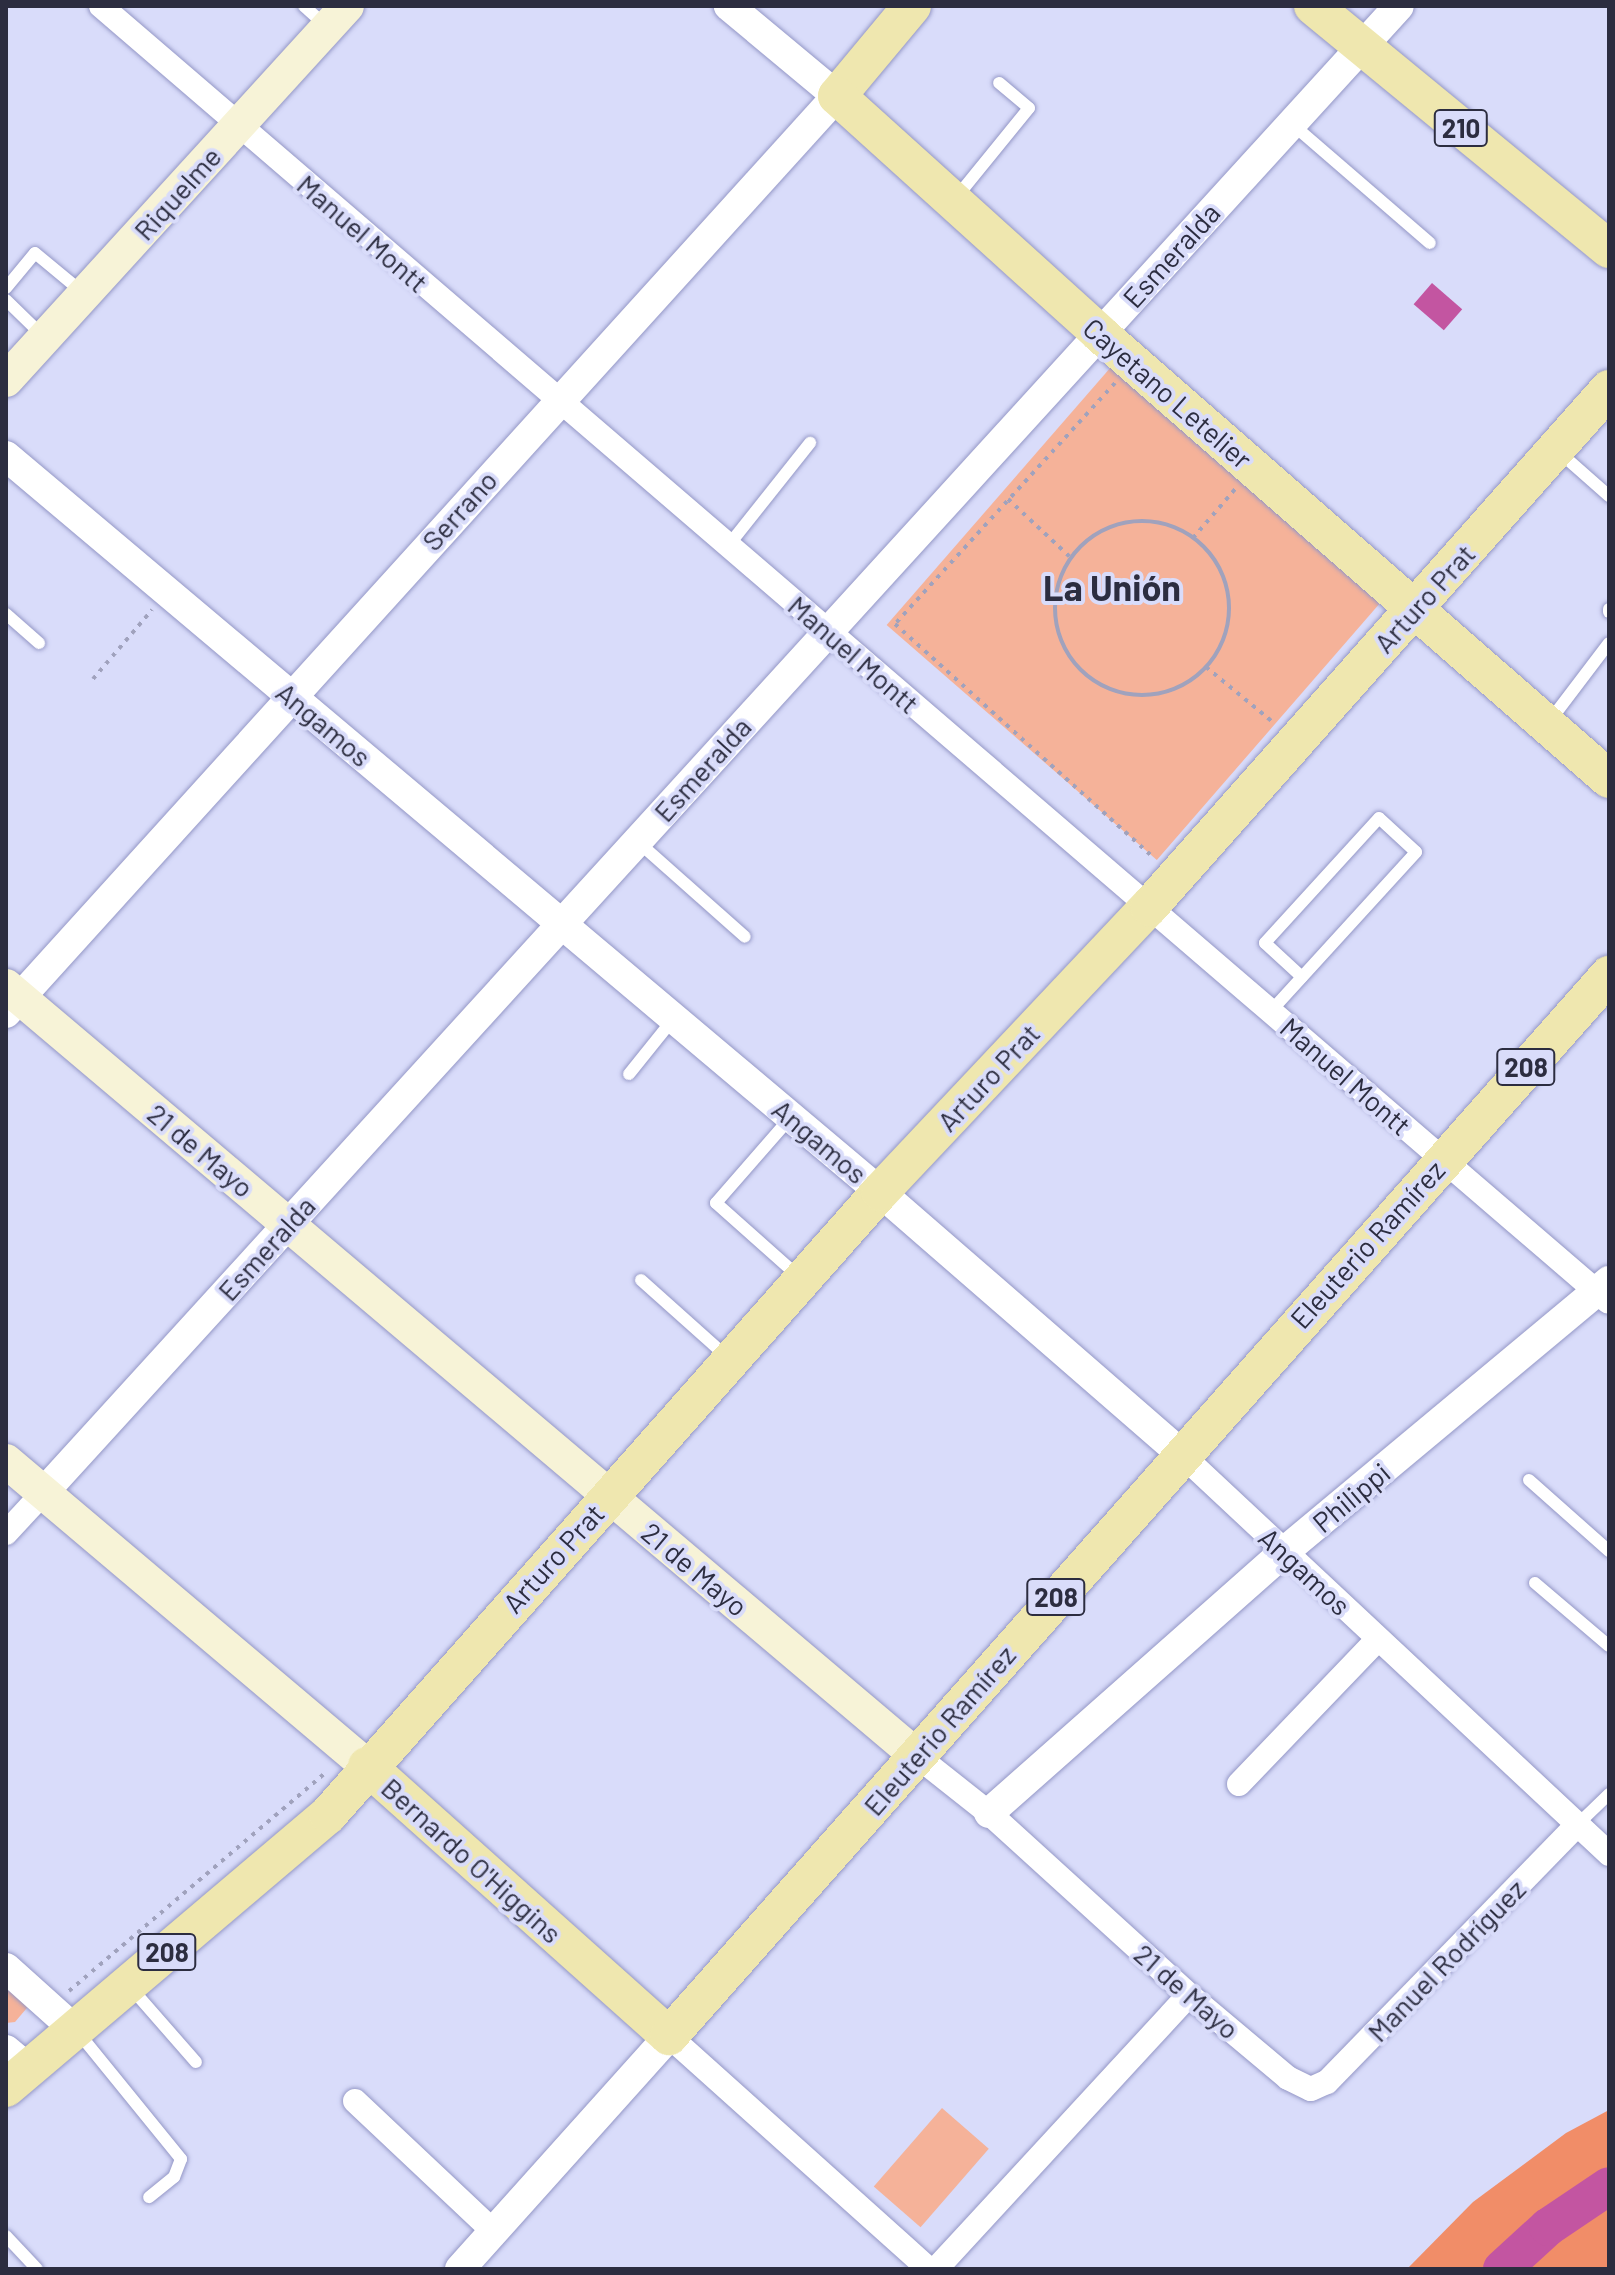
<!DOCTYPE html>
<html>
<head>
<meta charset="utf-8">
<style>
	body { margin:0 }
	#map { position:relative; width:1615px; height:2275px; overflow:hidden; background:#d9dcfa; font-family:Barlow,sans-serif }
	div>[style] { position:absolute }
	.green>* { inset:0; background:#f5b299; transform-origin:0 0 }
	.forest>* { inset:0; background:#f18d68 }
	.water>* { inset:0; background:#c355a1; transform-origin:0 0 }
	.river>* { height:38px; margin:-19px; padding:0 19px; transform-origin:19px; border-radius:19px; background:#c355a1 }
	.path>* { height:4px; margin-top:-2px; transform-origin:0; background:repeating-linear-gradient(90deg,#a0a2bd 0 4px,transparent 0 10px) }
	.path>.ring { margin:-2px; padding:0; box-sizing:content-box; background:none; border:4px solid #a0a2bd; border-radius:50% }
	.roads { filter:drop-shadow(0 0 2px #9497c6) drop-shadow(0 0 2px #9497c6) }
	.service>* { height:12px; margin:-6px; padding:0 6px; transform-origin:6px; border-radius:6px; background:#fff }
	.minor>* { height:24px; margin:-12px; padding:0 12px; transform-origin:12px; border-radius:12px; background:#fff }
	.tertiary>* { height:30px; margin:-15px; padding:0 15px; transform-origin:15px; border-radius:15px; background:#fff }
	.secondary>* { height:34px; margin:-17px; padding:0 17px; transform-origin:17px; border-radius:17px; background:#f7f3d7 }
	.primary>* { height:38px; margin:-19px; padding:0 19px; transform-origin:19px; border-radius:19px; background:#efe7af }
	span { translate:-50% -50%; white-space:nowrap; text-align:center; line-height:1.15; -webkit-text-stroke:8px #d9dcfa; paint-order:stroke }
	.shield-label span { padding:2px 6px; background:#d9dcfa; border:2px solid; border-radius:6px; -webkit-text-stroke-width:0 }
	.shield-label { font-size:26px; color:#2c2d40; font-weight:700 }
	.street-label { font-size:28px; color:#2c2d40 }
	.district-label { font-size:36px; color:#2c2d40; font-weight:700 }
	.frame { position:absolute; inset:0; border:8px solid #2c2d40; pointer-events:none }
</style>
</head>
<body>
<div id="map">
	<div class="green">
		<div style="left:1111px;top:367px;width:358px;height:342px;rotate:41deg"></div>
		<div style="clip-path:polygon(6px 1977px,32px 2002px,15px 2022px,6px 2023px)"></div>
		<div style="left:942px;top:2108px;width:62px;height:104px;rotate:41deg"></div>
	</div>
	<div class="forest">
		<div style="clip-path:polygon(1609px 2110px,1609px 2269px,1407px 2269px,1473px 2202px,1566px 2133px)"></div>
	</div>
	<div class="water">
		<div style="left:1432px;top:283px;width:40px;height:28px;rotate:41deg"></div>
	</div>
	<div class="river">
		<div style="left:1502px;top:2269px;width:62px;rotate:-42.4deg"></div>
		<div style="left:1548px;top:2227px;width:73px;rotate:-33.9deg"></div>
	</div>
	<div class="path">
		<div style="left:1115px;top:383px;width:326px;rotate:132.4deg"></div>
		<div style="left:895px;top:624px;width:348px;rotate:42.1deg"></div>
		<div style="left:1008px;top:499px;width:85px;rotate:43.1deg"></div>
		<div class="ring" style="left:1055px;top:521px;width:170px;height:170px"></div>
		<div style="left:1193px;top:538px;width:66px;rotate:-49.3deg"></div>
		<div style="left:1206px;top:667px;width:88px;rotate:39.5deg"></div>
		<div style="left:93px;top:679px;width:91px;rotate:-49.5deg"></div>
		<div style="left:69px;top:1991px;width:335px;rotate:-40.4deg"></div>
	</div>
	<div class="roads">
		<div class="service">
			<div style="left:304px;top:6px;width:28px;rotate:42deg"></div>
			<div style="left:1292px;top:124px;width:182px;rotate:40.8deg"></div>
			<div style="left:955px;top:199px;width:117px;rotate:-50.9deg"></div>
			<div style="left:1029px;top:108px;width:39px;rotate:-140deg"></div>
			<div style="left:6px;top:288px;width:45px;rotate:-50.4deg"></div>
			<div style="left:35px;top:253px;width:61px;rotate:39.7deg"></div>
			<div style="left:6px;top:300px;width:53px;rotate:44.2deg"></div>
			<div style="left:1558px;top:451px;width:68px;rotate:41.4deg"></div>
			<div style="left:728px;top:546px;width:132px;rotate:-51.5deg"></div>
			<div style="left:1609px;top:609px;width:3px;rotate:90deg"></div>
			<div style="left:6px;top:614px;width:44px;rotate:41.3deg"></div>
			<div style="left:1549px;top:722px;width:99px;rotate:-52.8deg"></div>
			<div style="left:637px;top:841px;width:144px;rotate:41.6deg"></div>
			<div style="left:1271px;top:1011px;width:215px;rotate:-47.6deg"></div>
			<div style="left:1416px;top:852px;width:50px;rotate:-137.4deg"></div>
			<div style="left:1379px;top:818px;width:169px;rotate:132.4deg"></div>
			<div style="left:1265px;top:943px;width:50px;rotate:42.6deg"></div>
			<div style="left:629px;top:1074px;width:72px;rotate:-51.2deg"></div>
			<div style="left:791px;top:1117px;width:114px;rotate:131.1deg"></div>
			<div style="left:716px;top:1203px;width:111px;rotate:41.7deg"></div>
			<div style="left:641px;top:1280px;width:115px;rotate:41.8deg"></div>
			<div style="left:1529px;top:1480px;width:107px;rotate:41.6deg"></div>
			<div style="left:1535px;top:1583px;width:97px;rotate:40.4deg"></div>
			<div style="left:1577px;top:1825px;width:45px;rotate:-44.1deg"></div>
			<div style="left:132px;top:1989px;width:97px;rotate:48.8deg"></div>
			<div style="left:77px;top:2031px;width:165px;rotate:50.9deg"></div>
			<div style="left:181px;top:2159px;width:19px;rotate:111deg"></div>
			<div style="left:174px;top:2177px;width:32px;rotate:141deg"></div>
			<div style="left:6px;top:2236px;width:45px;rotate:46.8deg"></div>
		</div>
		<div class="minor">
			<div style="left:101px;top:6px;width:1988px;rotate:40.68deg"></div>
			<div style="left:1181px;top:1454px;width:586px;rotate:43.06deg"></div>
			<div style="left:6px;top:1533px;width:54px;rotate:-47.2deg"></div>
			<div style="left:917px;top:1756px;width:92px;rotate:38.4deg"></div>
			<div style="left:989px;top:1813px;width:270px;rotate:42.3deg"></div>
			<div style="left:1189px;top:1995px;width:129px;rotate:40deg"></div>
			<div style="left:1288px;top:2078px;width:25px;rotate:26deg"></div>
			<div style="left:1311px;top:2089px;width:17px;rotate:-24deg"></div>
			<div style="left:1327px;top:2082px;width:359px;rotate:-45.8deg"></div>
			<div style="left:1239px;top:1784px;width:201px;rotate:-46.2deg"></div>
			<div style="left:669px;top:2036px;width:349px;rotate:41.9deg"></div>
			<div style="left:355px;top:2101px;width:190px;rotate:43.3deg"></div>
			<div style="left:936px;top:2269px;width:373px;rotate:-47.3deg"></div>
		</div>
		<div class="tertiary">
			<div style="left:6px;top:456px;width:1143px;rotate:40.1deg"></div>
			<div style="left:880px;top:1192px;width:399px;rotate:41deg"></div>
			<div style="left:6px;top:1013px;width:1238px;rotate:-47.82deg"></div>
			<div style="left:837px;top:96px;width:141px;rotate:-140.2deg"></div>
			<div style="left:43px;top:1493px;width:2012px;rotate:-47.64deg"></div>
			<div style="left:989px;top:1813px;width:395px;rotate:-41.5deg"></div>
			<div style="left:1285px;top:1551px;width:422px;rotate:-39.8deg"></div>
			<div style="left:6px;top:1968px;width:93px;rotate:41.9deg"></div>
			<div style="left:6px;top:2050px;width:30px;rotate:40deg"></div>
			<div style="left:460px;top:2269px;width:313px;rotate:-48.1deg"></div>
		</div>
		<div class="secondary">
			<div style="left:6px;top:380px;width:506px;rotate:-47.64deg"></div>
			<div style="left:6px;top:986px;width:1193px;rotate:40.21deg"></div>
			<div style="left:6px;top:1461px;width:473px;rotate:40.2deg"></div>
		</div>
		<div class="primary">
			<div style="left:912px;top:6px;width:117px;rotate:129.8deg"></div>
			<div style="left:837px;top:96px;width:355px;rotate:42.1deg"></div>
			<div style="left:1100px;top:334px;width:676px;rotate:41.16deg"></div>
			<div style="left:1313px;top:6px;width:383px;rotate:39.4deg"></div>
			<div style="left:367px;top:1766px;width:405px;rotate:41.8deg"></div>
			<div style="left:669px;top:2036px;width:1418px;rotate:-48.46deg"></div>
			<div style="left:6px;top:2088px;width:422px;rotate:-40.3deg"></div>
			<div style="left:328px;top:1815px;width:832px;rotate:-48.46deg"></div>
			<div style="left:880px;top:1192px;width:392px;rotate:-46.7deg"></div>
			<div style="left:1149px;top:907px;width:693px;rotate:-48.39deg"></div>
		</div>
	</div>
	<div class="shield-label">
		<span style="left:1461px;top:128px">210</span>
		<span style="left:1526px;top:1067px">208</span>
		<span style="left:1056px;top:1597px">208</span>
		<span style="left:167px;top:1952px">208</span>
	</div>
	<div class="street-label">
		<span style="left:177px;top:193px;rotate:-48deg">Riquelme</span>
		<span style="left:363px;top:233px;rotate:41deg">Manuel Montt</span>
		<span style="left:1171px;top:255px;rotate:-48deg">Esmeralda</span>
		<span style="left:1168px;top:393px;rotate:41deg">Cayetano Letelier</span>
		<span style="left:459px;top:510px;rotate:-48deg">Serrano</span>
		<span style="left:1424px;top:598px;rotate:-48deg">Arturo Prat</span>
		<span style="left:854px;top:654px;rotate:41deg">Manuel Montt</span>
		<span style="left:324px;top:724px;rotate:40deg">Angamos</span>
		<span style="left:702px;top:769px;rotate:-48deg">Esmeralda</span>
		<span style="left:1346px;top:1076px;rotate:41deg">Manuel Montt</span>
		<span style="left:988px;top:1077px;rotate:-47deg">Arturo Prat</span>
		<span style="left:820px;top:1141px;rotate:40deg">Angamos</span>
		<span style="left:201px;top:1150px;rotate:40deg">21 de Mayo</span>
		<span style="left:1367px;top:1244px;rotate:-48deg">Eleuterio Ramírez</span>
		<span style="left:266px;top:1248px;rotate:-48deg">Esmeralda</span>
		<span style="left:1351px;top:1497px;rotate:-40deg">Philippi</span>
		<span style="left:553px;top:1558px;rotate:-48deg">Arturo Prat</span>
		<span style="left:695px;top:1569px;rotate:40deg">21 de Mayo</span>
		<span style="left:1305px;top:1571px;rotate:43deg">Angamos</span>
		<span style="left:939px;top:1730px;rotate:-49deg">Eleuterio Ramírez</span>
		<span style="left:472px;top:1860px;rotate:42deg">Bernardo O'Higgins</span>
		<span style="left:1446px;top:1960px;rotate:-46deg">Manuel Rodríguez</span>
		<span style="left:1187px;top:1991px;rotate:41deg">21 de Mayo</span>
	</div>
	<div class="district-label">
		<span style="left:1112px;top:587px">La Unión</span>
	</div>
	<div class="frame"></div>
</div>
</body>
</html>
